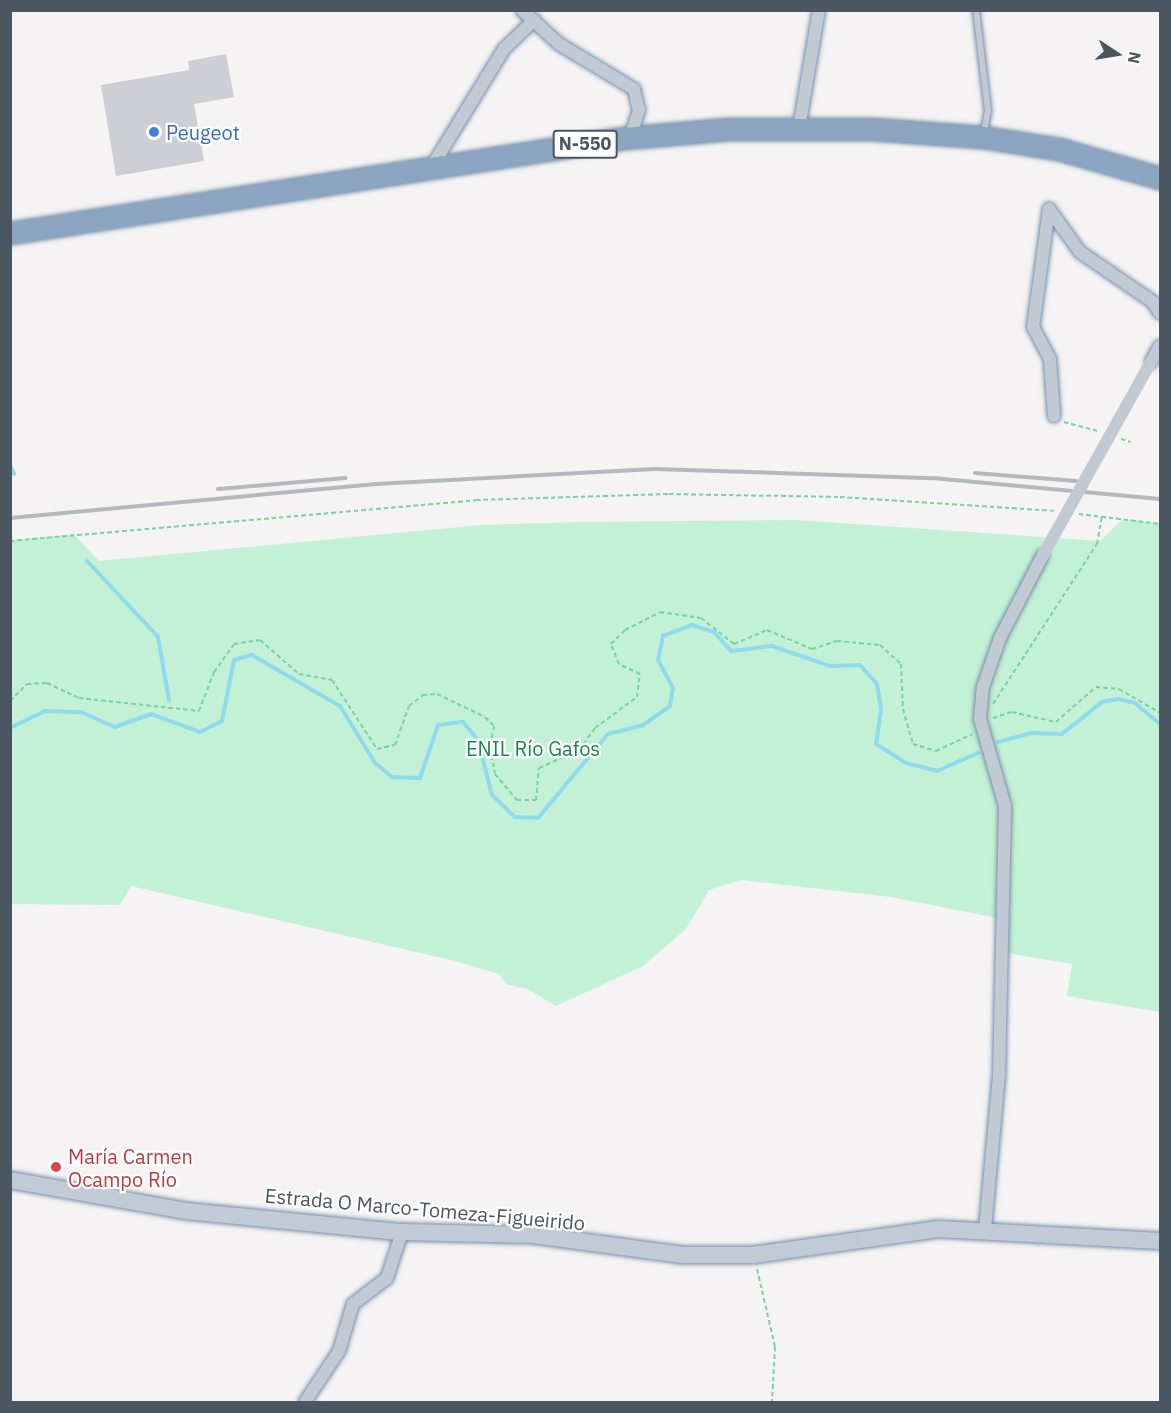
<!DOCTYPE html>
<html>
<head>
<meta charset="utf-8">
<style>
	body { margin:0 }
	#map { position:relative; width:1171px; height:1413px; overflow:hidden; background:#f5f3f3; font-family:"IBM Plex Sans",sans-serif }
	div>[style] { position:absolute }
	.green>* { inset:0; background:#c3f1d5 }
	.stream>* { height:4px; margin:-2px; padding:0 2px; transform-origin:2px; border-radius:2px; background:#90daee }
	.building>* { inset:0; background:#cdcfd5 }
	.path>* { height:2px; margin-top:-1px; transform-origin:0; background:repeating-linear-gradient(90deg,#7ad0a6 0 4.5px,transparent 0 7.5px) }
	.roads { filter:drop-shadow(0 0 2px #7690ad) drop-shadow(0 0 2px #7690ad) }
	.lane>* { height:6px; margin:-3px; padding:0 3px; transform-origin:3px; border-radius:3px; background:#c1cad2 }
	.street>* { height:12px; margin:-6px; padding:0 6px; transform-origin:6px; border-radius:6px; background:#c1cad2 }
	.secondary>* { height:16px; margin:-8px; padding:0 8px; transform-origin:8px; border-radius:8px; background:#c1cbd6 }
	.highway>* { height:21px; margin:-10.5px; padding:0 10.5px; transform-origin:10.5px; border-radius:10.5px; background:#8ba5c1 }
	.rail>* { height:4px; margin:-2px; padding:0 2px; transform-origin:2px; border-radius:2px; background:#b5b8bd }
	.street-bridge>* { height:12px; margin:-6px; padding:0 6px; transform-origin:6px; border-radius:6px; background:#c1cad2 }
	.dots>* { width:16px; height:16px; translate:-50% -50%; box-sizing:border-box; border:3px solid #fff; border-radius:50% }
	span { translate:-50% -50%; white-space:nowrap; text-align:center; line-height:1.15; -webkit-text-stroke:4.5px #fff; paint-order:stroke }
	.shield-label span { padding:2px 4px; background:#fff; border:2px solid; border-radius:4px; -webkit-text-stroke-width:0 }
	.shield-label { font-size:18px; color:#4a5661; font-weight:700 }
	.shop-label { font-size:20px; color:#366cbe }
	.left { translate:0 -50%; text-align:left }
	.park-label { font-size:20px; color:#17864f }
	.health-label { font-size:20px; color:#be3a42 }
	.street-label { font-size:20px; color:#4a5661 }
	.frame { position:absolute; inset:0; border:12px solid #4a5661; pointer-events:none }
	.north { position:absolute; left:1087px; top:24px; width:60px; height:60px; -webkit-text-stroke:4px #fff; paint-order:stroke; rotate:102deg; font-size:16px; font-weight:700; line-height:24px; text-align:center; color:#4a5661 }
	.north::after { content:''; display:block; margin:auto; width:21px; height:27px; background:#4a5661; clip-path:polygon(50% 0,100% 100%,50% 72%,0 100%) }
</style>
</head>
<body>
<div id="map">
	<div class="green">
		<div style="clip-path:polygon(1123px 519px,1160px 523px,1160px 1012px,1067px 996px,1072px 964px,1007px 953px,1001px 924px,992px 917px,891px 897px,742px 880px,709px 890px,686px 929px,643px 966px,556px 1006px,528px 989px,506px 984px,499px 974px,455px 961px,131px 886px,120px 905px,11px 904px,11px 540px,74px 534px,99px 561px,481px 525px,578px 522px,796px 520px,1100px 541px)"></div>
	</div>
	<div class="stream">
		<div style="left:10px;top:466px;width:9px;rotate:63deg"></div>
		<div style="left:87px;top:561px;width:104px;rotate:46.9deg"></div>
		<div style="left:158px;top:637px;width:64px;rotate:80.1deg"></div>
		<div style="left:10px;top:728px;width:39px;rotate:-26deg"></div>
		<div style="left:45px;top:711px;width:36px;rotate:2deg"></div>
		<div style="left:81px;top:712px;width:37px;rotate:24deg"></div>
		<div style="left:115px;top:727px;width:38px;rotate:-20deg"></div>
		<div style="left:151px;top:714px;width:52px;rotate:20.2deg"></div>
		<div style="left:200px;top:732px;width:25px;rotate:-27deg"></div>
		<div style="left:222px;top:721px;width:62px;rotate:-78.9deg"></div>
		<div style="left:234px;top:660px;width:19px;rotate:-16deg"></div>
		<div style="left:252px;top:655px;width:102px;rotate:30.1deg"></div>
		<div style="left:340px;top:706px;width:67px;rotate:58.4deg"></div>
		<div style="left:375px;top:763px;width:22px;rotate:39deg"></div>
		<div style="left:392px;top:777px;width:28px;rotate:2deg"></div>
		<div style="left:420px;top:778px;width:56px;rotate:-71.2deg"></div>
		<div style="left:438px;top:725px;width:25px;rotate:-7deg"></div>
		<div style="left:463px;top:722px;width:23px;rotate:50deg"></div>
		<div style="left:478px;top:740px;width:57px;rotate:75.7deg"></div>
		<div style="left:492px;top:795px;width:32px;rotate:44deg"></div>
		<div style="left:515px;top:817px;width:23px;rotate:2deg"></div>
		<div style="left:538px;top:818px;width:109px;rotate:-50.2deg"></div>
		<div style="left:608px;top:734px;width:36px;rotate:-14deg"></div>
		<div style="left:643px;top:725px;width:33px;rotate:-35deg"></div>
		<div style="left:670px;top:706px;width:18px;rotate:-81deg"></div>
		<div style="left:673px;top:688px;width:32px;rotate:-118deg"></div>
		<div style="left:658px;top:660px;width:25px;rotate:-78deg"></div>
		<div style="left:663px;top:636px;width:31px;rotate:-21deg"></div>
		<div style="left:692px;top:625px;width:23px;rotate:18deg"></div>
		<div style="left:714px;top:632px;width:25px;rotate:48deg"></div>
		<div style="left:731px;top:651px;width:41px;rotate:-7deg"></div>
		<div style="left:772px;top:646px;width:61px;rotate:19deg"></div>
		<div style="left:830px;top:666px;width:30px;rotate:-2deg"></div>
		<div style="left:860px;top:665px;width:25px;rotate:48deg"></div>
		<div style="left:877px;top:684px;width:26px;rotate:81deg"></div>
		<div style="left:881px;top:710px;width:34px;rotate:98deg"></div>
		<div style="left:876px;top:744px;width:36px;rotate:32deg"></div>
		<div style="left:906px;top:763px;width:32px;rotate:14deg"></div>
		<div style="left:937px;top:771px;width:45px;rotate:-23.7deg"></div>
		<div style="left:998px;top:742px;width:35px;rotate:-15deg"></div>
		<div style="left:1032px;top:733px;width:30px;rotate:2deg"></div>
		<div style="left:1062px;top:734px;width:51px;rotate:-38.7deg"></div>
		<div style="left:1102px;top:702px;width:16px;rotate:-11deg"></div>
		<div style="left:1118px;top:699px;width:17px;rotate:13deg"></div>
		<div style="left:1135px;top:703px;width:33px;rotate:40deg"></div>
	</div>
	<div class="building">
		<div style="clip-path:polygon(226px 54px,234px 97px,194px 104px,204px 161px,116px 176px,101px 85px,189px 70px,191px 83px,188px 61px)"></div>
	</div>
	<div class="path">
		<div style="left:1064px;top:422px;width:35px;rotate:15deg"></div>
		<div style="left:1121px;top:439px;width:10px;rotate:17deg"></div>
		<div style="left:1079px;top:514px;width:82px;rotate:7deg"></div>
		<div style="left:10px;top:541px;width:468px;rotate:-5deg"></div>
		<div style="left:476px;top:500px;width:193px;rotate:-1.8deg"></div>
		<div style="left:669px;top:494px;width:171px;rotate:1deg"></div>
		<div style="left:840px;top:497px;width:215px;rotate:3.7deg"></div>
		<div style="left:10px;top:701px;width:24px;rotate:-45deg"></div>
		<div style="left:27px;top:684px;width:20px;rotate:-3deg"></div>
		<div style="left:47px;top:683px;width:35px;rotate:25deg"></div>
		<div style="left:79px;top:698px;width:121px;rotate:6.2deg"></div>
		<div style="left:199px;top:711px;width:42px;rotate:-69deg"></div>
		<div style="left:214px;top:672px;width:34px;rotate:-54deg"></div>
		<div style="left:234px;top:644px;width:26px;rotate:-9deg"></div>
		<div style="left:260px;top:640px;width:52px;rotate:41.1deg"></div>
		<div style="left:299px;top:674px;width:34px;rotate:10deg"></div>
		<div style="left:332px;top:680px;width:82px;rotate:56.9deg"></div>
		<div style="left:377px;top:749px;width:18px;rotate:-13deg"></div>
		<div style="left:395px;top:745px;width:41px;rotate:-70.3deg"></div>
		<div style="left:409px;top:706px;width:18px;rotate:-38deg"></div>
		<div style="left:423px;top:695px;width:14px;rotate:-4deg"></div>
		<div style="left:437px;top:694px;width:53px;rotate:25.6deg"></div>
		<div style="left:485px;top:717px;width:13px;rotate:45deg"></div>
		<div style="left:494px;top:726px;width:22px;rotate:100deg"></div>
		<div style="left:490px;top:748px;width:26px;rotate:79deg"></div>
		<div style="left:495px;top:774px;width:34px;rotate:50deg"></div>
		<div style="left:517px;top:800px;width:19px"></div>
		<div style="left:536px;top:800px;width:32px;rotate:-85deg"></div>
		<div style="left:539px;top:768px;width:44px;rotate:-24.2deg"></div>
		<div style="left:579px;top:750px;width:27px;rotate:-54deg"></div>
		<div style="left:595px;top:728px;width:52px;rotate:-36.4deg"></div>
		<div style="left:637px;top:697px;width:23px;rotate:-83deg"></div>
		<div style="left:640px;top:674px;width:23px;rotate:-155deg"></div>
		<div style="left:619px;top:664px;width:22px;rotate:-112deg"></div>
		<div style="left:611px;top:644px;width:20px;rotate:-45deg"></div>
		<div style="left:625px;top:630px;width:39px;rotate:-27deg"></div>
		<div style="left:660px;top:612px;width:41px;rotate:8.3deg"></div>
		<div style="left:701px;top:618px;width:42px;rotate:38.2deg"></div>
		<div style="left:734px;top:644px;width:36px;rotate:-23deg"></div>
		<div style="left:767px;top:630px;width:49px;rotate:22.9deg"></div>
		<div style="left:812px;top:649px;width:26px;rotate:-18deg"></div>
		<div style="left:837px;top:641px;width:43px;rotate:5.3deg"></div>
		<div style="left:880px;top:645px;width:28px;rotate:42deg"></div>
		<div style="left:901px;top:664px;width:45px;rotate:87.5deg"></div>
		<div style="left:903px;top:709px;width:36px;rotate:74deg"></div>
		<div style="left:913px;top:744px;width:24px;rotate:17deg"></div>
		<div style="left:936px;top:751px;width:40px;rotate:-25deg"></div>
		<div style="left:993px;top:704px;width:191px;rotate:-57deg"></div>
		<div style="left:1097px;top:544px;width:28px;rotate:-80deg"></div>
		<div style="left:993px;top:718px;width:20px;rotate:-18deg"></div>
		<div style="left:1012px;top:712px;width:45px;rotate:12.8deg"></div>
		<div style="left:1056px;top:722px;width:53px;rotate:-41.2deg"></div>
		<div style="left:1096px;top:687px;width:23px;rotate:5deg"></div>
		<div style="left:1119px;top:689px;width:48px;rotate:30.3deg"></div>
		<div style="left:757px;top:1269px;width:80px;rotate:77deg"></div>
		<div style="left:775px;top:1347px;width:55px;rotate:93.1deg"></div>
	</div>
	<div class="roads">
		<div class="lane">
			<div style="left:976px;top:10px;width:101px;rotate:83.2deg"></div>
			<div style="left:988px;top:110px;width:23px;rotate:100deg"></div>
		</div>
		<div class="street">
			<div style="left:522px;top:10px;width:50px;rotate:42.6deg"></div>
			<div style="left:559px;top:44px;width:87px;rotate:31deg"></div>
			<div style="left:634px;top:89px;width:22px;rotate:77deg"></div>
			<div style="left:639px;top:110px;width:29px;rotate:108deg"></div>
			<div style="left:799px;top:128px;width:120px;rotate:-80.4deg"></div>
			<div style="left:431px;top:168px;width:140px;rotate:-58.5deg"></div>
			<div style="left:504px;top:49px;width:42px;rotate:-44deg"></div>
			<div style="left:1049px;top:209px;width:119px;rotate:97.7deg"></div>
			<div style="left:1033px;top:327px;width:36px;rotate:62deg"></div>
			<div style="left:1050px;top:359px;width:57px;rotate:86deg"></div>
			<div style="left:1049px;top:209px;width:53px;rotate:54.2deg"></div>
			<div style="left:1080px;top:252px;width:88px;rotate:34.4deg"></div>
			<div style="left:1153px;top:302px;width:13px;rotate:58deg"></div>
			<div style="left:1151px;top:362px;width:18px;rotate:-61deg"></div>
			<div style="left:985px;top:1229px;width:155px;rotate:-84.8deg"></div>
			<div style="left:999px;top:1075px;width:269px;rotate:-88.7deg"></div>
			<div style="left:1005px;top:806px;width:91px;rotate:-106deg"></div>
			<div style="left:980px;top:719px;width:32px;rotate:-85deg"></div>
			<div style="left:983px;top:687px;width:52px;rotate:-70.9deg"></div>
			<div style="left:1000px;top:638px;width:93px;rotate:-62.6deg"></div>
			<div style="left:305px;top:1402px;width:61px;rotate:-56.3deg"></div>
			<div style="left:339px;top:1351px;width:49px;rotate:-73.4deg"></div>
			<div style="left:353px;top:1304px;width:43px;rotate:-37.4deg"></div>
			<div style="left:387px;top:1278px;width:48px;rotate:-71.9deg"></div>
		</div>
		<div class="secondary">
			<div style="left:10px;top:1180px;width:179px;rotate:10deg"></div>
			<div style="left:186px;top:1211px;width:217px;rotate:5.6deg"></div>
			<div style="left:402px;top:1232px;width:131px;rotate:1.3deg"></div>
			<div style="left:533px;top:1235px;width:151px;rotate:7.6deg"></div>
			<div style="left:683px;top:1255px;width:70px"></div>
			<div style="left:753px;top:1255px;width:187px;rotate:-8deg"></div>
			<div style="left:938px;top:1229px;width:222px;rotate:3.1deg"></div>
		</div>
		<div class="highway">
			<div style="left:10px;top:233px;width:621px;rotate:-8.8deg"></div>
			<div style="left:624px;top:138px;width:105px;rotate:-4.9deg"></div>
			<div style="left:729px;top:129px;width:143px"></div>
			<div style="left:872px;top:129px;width:111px;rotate:4.1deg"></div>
			<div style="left:983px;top:137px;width:77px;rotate:9deg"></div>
			<div style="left:1059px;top:149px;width:105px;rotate:16deg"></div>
		</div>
	</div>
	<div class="rail">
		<div style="left:975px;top:473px;width:102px;rotate:4.5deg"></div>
		<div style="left:218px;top:489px;width:128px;rotate:-4.9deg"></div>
		<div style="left:10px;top:518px;width:368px;rotate:-5.3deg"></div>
		<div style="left:376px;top:484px;width:279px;rotate:-3.1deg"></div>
		<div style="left:655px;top:469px;width:278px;rotate:1.9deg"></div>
		<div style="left:933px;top:478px;width:228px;rotate:5.3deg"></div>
	</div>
	<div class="street-bridge">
		<div style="left:1043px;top:555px;width:221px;rotate:-60.8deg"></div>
	</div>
	<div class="dots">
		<div style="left:154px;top:132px;background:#3f7fe0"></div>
		<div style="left:56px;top:1167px;background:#e0444e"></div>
	</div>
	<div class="shield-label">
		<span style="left:585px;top:144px">N-550</span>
	</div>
	<div class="shop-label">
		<span class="left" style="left:166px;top:132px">Peugeot</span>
	</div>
	<div class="park-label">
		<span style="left:533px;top:748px">ENIL Río Gafos</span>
	</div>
	<div class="health-label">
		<span class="left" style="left:68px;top:1168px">María Carmen<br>Ocampo Río</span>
	</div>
	<div class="street-label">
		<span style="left:425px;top:1209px;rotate:5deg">Estrada O Marco-Tomeza-Figueirido</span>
	</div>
	<div class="frame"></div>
	<div class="north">N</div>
</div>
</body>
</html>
